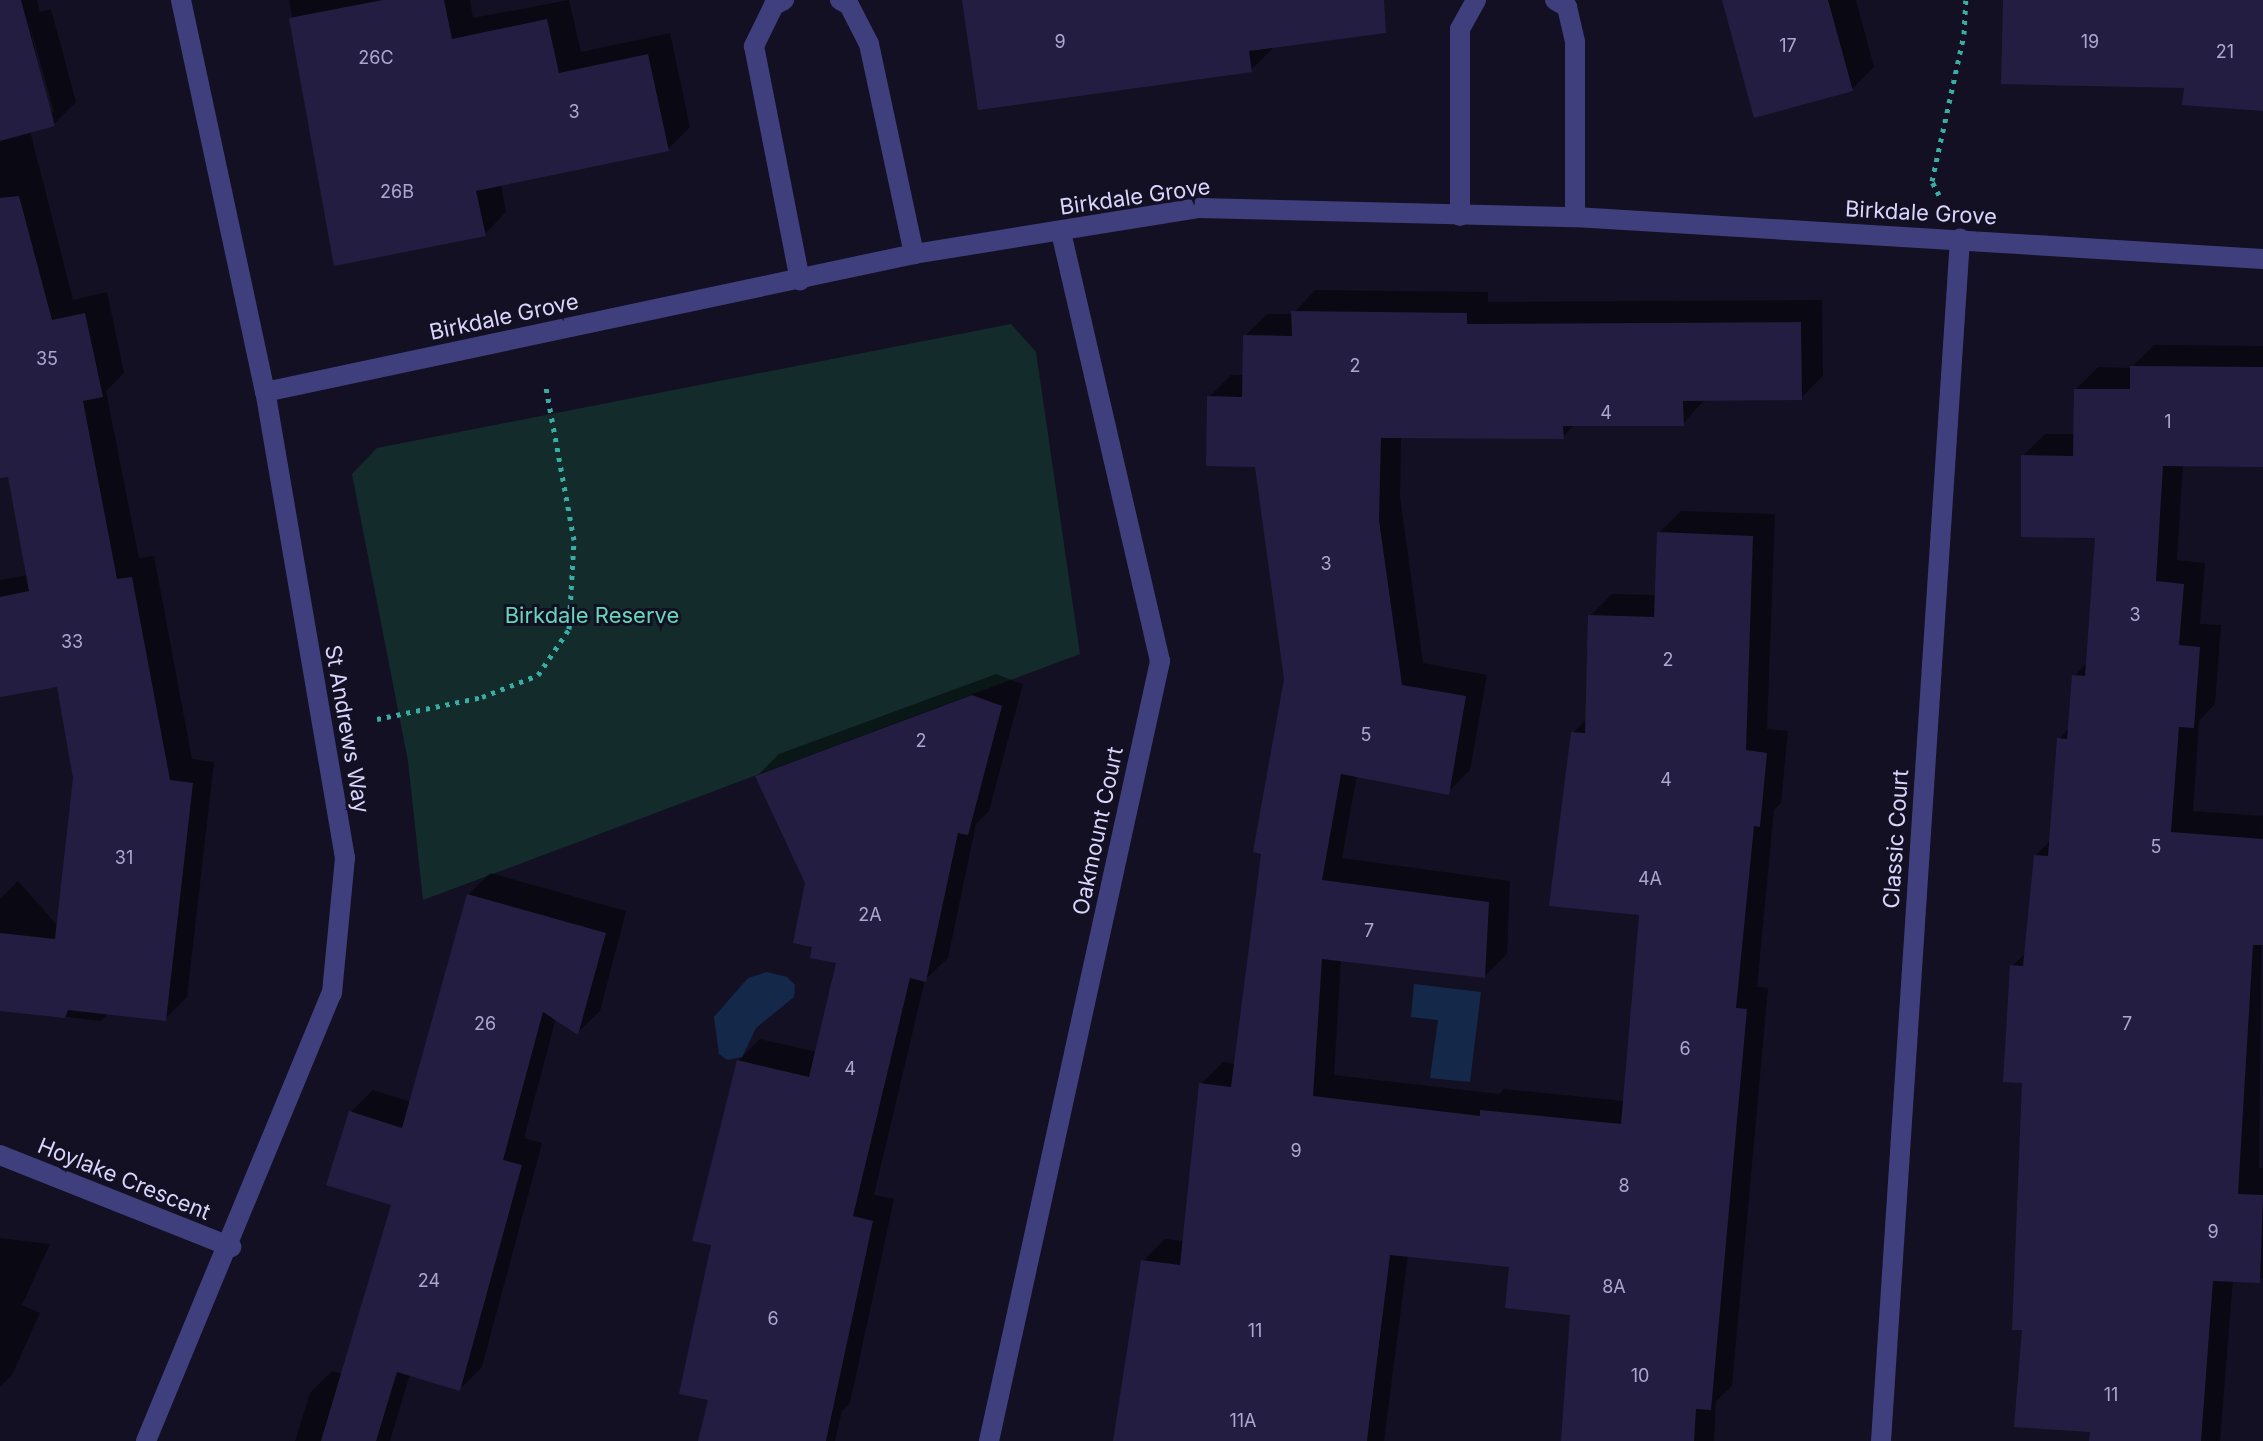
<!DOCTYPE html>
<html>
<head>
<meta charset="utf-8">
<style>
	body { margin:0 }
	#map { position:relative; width:2263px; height:1441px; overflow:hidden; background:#131023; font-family:Inter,sans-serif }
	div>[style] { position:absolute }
	.green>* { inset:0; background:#132c2b }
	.water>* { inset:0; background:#142949 }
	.shadow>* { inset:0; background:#0007 }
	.building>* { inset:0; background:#241d42 }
	.path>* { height:5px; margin-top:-2.5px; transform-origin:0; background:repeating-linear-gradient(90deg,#38ada3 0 4px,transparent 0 10px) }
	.street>* { height:20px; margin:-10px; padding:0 10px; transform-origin:10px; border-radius:10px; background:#403f7e }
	span { translate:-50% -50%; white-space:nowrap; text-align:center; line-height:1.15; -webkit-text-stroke:6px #131023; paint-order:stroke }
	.number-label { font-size:18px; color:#aca7ce }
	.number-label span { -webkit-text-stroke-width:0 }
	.street-label { font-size:22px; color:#d9d5fc }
	.park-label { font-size:22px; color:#66d6b8 }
</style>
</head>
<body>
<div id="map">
	<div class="green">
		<div style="clip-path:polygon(1011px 324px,1036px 352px,1080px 654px,423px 900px,408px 761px,352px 474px,377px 448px)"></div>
	</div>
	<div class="water">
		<div style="clip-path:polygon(767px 972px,787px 977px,795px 985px,794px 997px,756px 1028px,742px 1057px,727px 1060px,719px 1054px,714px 1017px,748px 978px)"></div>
		<div style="clip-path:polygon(1414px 984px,1481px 992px,1470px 1082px,1430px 1078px,1438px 1020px,1411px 1017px)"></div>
	</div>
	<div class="shadow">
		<div style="clip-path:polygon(evenodd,0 0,37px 0,40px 12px,51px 9px,76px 102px,54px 124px,30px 131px,73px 300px,107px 292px,124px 373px,106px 391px,139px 558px,154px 556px,192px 759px,214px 762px,187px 997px,165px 1019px,109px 1013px,101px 1021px,0 1009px,0 899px,18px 881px,58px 926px,75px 778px,59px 684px,0 695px,0 580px,28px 575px,9px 474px,0 476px,0 0,28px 19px,54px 112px,50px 112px,28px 19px)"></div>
		<div style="clip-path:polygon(289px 0,470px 0,473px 18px,569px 0,581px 52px,670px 33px,690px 127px,668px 149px,501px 184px,506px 212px,485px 234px,335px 264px)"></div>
		<div style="clip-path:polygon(964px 0,1378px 0,1273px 48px,1251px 70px)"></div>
		<div style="clip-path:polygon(1724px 0,1856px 0,1874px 67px,1852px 89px)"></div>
		<div style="clip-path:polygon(1315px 290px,1488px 292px,1488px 302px,1822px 300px,1823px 376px,1801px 398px,1705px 399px,1683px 424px,1575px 424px,1563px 437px,1401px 436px,1400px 497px,1423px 663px,1487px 675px,1470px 770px,1448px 792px,1357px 775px,1342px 858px,1510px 881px,1507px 954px,1485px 976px,1341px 959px,1334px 1075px,1499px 1094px,1504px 1089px,1625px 1101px,1642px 913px,1573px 733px,1587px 719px,1590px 616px,1612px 594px,1657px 595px,1659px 533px,1681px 511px,1775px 514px,1767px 729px,1788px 731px,1781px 803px,1774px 810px,1757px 987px,1768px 988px,1732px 1386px,1716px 1401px,1714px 1441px,1563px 1441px,1572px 1313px,1511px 1265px,1408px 1255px,1384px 1441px,1115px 1441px,1143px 1261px,1165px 1239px,1184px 1241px,1201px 1084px,1223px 1062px,1236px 1064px,1286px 680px,1257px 465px,1209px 397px,1231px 375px,1245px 375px,1245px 336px,1267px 314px,1293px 314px)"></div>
		<div style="clip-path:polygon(2154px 345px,2263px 346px,2263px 465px,2183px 464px,2177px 560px,2205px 563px,2200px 624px,2221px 625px,2215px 704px,2199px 721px,2193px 811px,2263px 816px,2259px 1168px,2263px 1168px,2263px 1278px,2233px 1280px,2220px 1441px,2091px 1441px,2092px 1430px,2024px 1328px,2024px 1081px,2012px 966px,2027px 952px,2035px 856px,2051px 840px,2059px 739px,2070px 727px,2074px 676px,2088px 662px,2097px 536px,2023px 456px,2045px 434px,2076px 434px,2076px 389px,2098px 367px,2131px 368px)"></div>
		<div style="clip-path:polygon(996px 674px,1023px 684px,989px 811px,976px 824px,948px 958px,925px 980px,874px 1195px,894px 1199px,850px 1403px,842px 1411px,835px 1441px,700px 1441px,711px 1399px,714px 1243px,738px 1061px,760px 1039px,817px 1052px,838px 961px,815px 946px,807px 883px,757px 776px,779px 754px)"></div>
		<div style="clip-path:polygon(490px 873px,626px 911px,600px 1011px,578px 1032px,556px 1018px,524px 1138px,542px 1143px,482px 1367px,460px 1389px,410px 1374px,390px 1441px,295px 1441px,310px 1393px,332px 1371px,343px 1374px,394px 1204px,351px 1112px,373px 1090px,411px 1102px,468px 895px)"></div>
		<div style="clip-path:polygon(0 1238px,50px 1244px,22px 1305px,40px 1313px,12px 1375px,0 1387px)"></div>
	</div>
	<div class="building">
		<div style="clip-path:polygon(0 0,21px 0,55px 126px,0 141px)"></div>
		<div style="clip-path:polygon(383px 0,444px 0,452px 39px,547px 19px,559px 73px,648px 54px,669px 151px,476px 191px,486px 236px,334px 266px,289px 18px)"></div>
		<div style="clip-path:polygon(962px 0,1384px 0,1386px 33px,1249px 51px,1252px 72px,978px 110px)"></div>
		<div style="clip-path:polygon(1722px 0,1828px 0,1853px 91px,1754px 118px)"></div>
		<div style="clip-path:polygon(2003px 0,2263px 0,2263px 111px,2182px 105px,2184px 88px,2001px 84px)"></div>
		<div style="clip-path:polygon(19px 196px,52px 320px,85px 313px,103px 397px,83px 401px,117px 579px,132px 577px,170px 780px,193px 783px,166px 1021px,68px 1010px,65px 1018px,0 1011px,0 933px,55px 939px,73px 778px,57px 687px,0 697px,0 597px,29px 591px,8px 477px,0 478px,0 198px)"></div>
		<div style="clip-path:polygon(1291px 311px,1467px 313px,1467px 324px,1801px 322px,1802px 400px,1683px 401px,1684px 426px,1563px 426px,1564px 439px,1381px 438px,1379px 520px,1402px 685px,1466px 696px,1449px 795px,1341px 774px,1322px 880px,1489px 902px,1485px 978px,1322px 959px,1313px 1096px,1480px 1116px,1480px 1110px,1621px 1124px,1639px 915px,1549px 906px,1571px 732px,1585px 733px,1588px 615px,1654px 617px,1657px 532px,1753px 536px,1746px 750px,1767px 753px,1760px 827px,1754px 826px,1736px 1008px,1747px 1009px,1711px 1410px,1696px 1409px,1694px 1441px,1561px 1441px,1570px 1315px,1505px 1308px,1509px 1267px,1390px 1255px,1367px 1441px,1113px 1441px,1141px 1260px,1180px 1265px,1199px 1083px,1231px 1087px,1261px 854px,1253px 852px,1284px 679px,1255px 467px,1206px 466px,1207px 396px,1242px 397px,1243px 335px,1292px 336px)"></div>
		<div style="clip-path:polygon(2130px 366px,2263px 367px,2263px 467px,2163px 466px,2156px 581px,2184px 584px,2179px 645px,2200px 647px,2194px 728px,2179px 727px,2171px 832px,2263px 839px,2263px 945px,2253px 945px,2238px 1194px,2263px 1195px,2260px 1283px,2213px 1281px,2201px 1441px,2089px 1441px,2090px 1432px,2014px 1427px,2022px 1330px,2012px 1330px,2022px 1083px,2003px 1082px,2010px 965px,2023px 966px,2034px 855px,2048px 856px,2057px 738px,2067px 739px,2072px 675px,2085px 676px,2095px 538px,2021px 537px,2021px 455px,2073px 456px,2074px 389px,2130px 389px)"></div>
		<div style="clip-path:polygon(972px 695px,1002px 706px,968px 835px,958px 833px,926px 982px,910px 978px,853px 1216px,873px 1221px,826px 1441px,698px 1441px,708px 1400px,679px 1394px,711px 1245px,692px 1241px,737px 1060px,809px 1077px,836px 963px,810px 958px,812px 947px,793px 943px,805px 883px,755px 776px)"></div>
		<div style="clip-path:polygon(467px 894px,606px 933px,578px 1035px,543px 1012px,503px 1160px,522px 1165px,460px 1391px,397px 1372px,376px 1441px,321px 1441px,391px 1205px,326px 1185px,349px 1111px,402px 1128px)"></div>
	</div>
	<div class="path">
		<div style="left:1939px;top:195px;width:16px;rotate:-117deg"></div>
		<div style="left:1932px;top:181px;width:150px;rotate:-77.7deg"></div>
		<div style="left:1964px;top:34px;width:34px;rotate:-87deg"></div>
		<div style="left:377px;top:719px;width:107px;rotate:-11.8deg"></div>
		<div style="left:482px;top:697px;width:60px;rotate:-21.4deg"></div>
		<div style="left:538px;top:675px;width:55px;rotate:-56deg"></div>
		<div style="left:569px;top:629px;width:89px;rotate:-86.8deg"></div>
		<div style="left:574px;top:540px;width:155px;rotate:-100.4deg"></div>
	</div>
	<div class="street">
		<div style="left:784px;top:0;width:11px;rotate:153deg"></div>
		<div style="left:774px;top:5px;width:46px;rotate:116deg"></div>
		<div style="left:754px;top:46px;width:239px;rotate:78.9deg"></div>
		<div style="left:840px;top:0;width:10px;rotate:29deg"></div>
		<div style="left:849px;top:5px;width:44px;rotate:62.9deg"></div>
		<div style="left:869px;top:44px;width:215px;rotate:77.9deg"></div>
		<div style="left:1555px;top:0;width:14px;rotate:30deg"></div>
		<div style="left:1567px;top:7px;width:35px;rotate:77deg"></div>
		<div style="left:1575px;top:41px;width:176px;rotate:90deg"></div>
		<div style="left:1460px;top:216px;width:187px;rotate:-90deg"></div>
		<div style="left:1460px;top:29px;width:33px;rotate:-61deg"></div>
		<div style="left:265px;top:392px;width:664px;rotate:-12deg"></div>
		<div style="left:914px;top:254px;width:289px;rotate:-9.2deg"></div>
		<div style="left:1199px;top:208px;width:376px;rotate:1.4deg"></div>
		<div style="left:1575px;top:217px;width:689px;rotate:3.49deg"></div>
		<div style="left:0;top:1155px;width:249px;rotate:21.7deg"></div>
		<div style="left:146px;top:1441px;width:485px;rotate:-67.5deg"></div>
		<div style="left:332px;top:993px;width:136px;rotate:-84.5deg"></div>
		<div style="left:345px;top:858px;width:473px;rotate:-99.7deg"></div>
		<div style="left:265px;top:392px;width:401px;rotate:-102.1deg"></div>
		<div style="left:989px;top:1441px;width:799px;rotate:-77.63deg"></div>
		<div style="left:1160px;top:661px;width:440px;rotate:-103deg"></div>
		<div style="left:1881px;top:1441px;width:1205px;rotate:-86.24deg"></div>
	</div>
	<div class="number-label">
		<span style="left:1060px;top:42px">9</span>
		<span style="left:2090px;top:42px">19</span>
		<span style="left:1788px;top:46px">17</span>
		<span style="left:2225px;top:52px">21</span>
		<span style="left:376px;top:58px">26C</span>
		<span style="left:574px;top:112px">3</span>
		<span style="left:397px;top:192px">26B</span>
		<span style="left:47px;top:359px">35</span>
		<span style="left:1355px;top:366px">2</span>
		<span style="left:1606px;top:413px">4</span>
		<span style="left:2168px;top:422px">1</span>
		<span style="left:1326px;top:564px">3</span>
		<span style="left:2135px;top:615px">3</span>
		<span style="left:72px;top:642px">33</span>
		<span style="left:1668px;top:660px">2</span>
		<span style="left:1366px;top:735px">5</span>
		<span style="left:921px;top:741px">2</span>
		<span style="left:1666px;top:780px">4</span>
		<span style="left:2156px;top:847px">5</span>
		<span style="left:124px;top:858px">31</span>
		<span style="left:1650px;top:879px">4A</span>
		<span style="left:870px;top:915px">2A</span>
		<span style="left:1369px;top:931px">7</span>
		<span style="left:485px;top:1024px">26</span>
		<span style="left:2127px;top:1024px">7</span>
		<span style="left:1685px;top:1049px">6</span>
		<span style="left:850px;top:1069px">4</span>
		<span style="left:1296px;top:1151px">9</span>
		<span style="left:1624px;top:1186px">8</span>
		<span style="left:2213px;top:1232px">9</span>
		<span style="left:429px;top:1281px">24</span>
		<span style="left:1614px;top:1287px">8A</span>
		<span style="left:773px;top:1319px">6</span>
		<span style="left:1255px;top:1331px">11</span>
		<span style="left:1640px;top:1376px">10</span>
		<span style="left:2111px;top:1395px">11</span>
		<span style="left:1243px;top:1421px">11A</span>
	</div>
	<div class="street-label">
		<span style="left:1135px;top:197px;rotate:-8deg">Birkdale Grove</span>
		<span style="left:1921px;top:213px;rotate:3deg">Birkdale Grove</span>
		<span style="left:504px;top:317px;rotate:-12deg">Birkdale Grove</span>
		<span style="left:347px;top:729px;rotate:80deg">St Andrews Way</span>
		<span style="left:1098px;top:831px;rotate:-78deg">Oakmount Court</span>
		<span style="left:1896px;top:839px;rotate:-86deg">Classic Court</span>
		<span style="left:124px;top:1179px;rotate:22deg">Hoylake Crescent</span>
	</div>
	<div class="park-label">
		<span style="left:592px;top:616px">Birkdale Reserve</span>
	</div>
</div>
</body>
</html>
